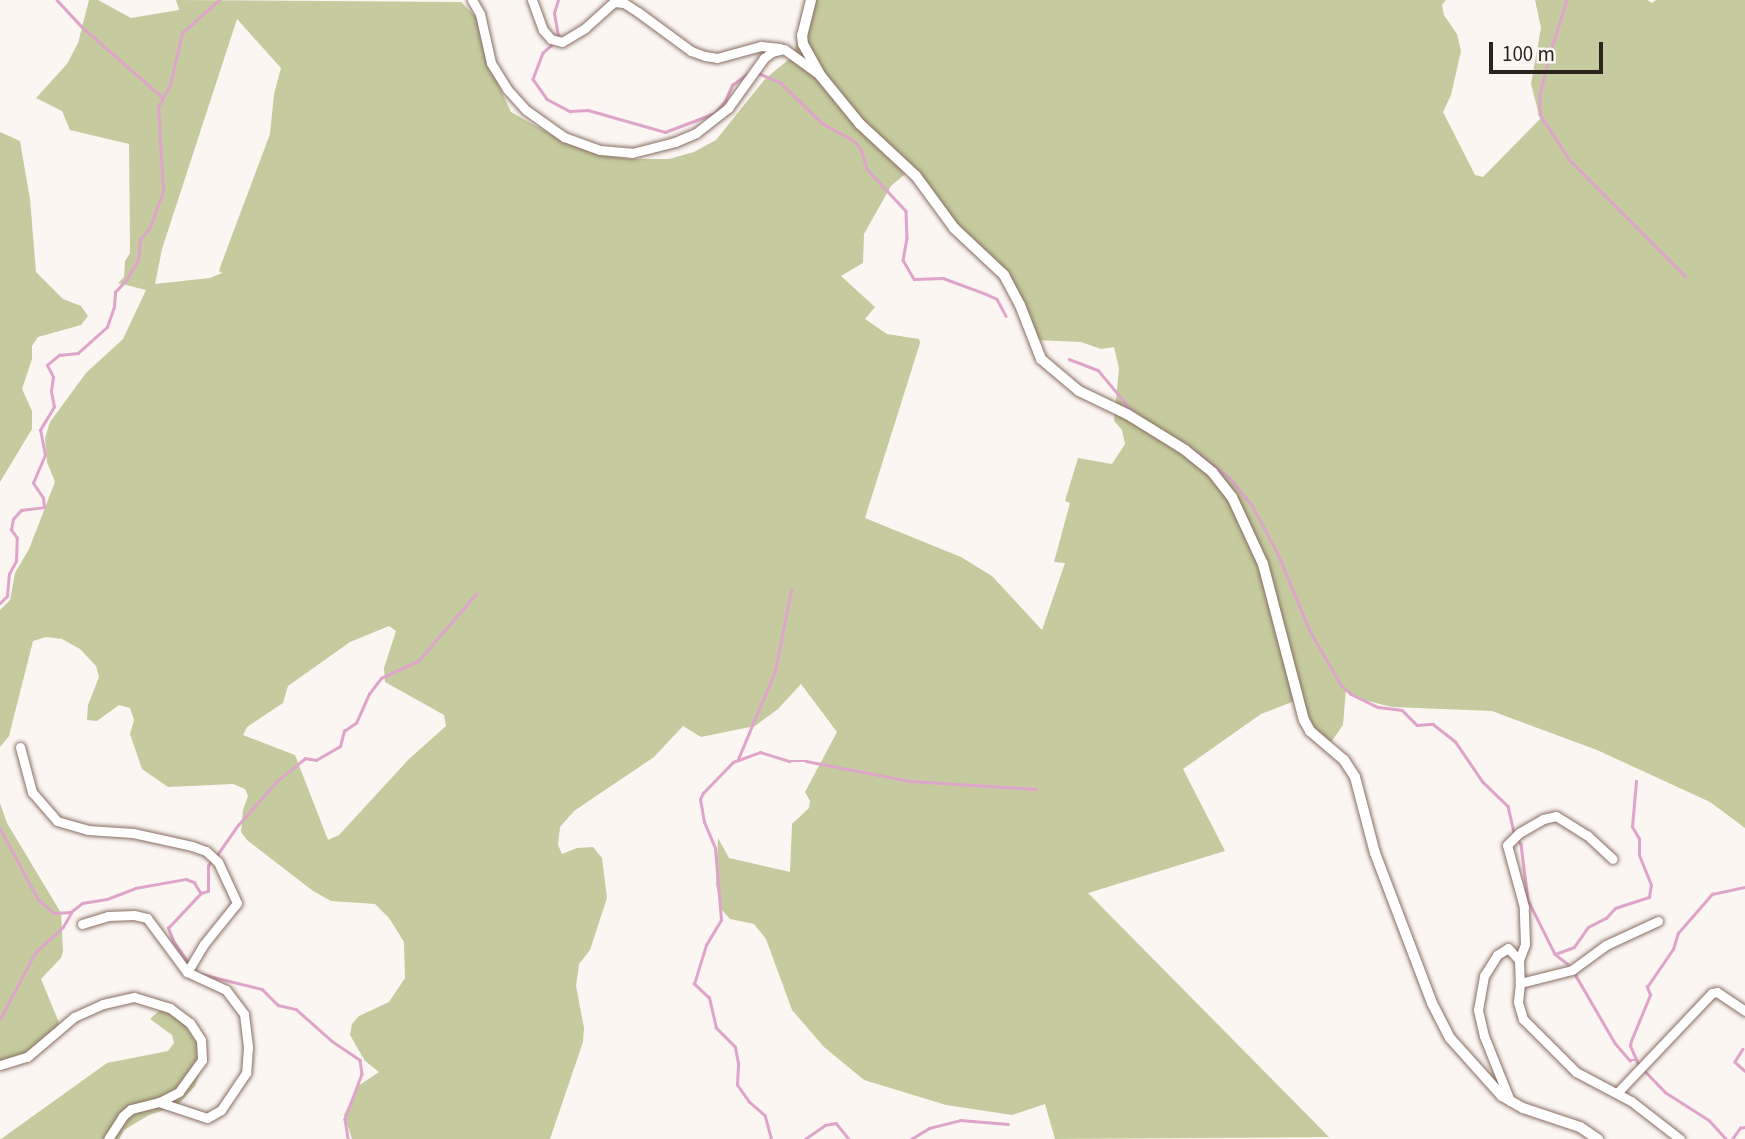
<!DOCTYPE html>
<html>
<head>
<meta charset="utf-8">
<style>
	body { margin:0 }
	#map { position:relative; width:1745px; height:1139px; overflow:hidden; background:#fcf6f3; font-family:"Source Sans 3",sans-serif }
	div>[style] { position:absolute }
	.green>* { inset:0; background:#c5cb9e }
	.stream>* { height:2.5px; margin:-1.25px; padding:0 1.25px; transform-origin:1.25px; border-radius:1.25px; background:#dea4c9 }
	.roads { filter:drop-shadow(0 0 2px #886e62) drop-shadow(0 0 2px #886e62) }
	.minor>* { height:9px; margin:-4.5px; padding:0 4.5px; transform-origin:4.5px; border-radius:4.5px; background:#fff }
	.tertiary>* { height:10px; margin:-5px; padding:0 5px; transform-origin:5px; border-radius:5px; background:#fff }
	span { translate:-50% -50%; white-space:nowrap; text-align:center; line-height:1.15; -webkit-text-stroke:5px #fcf6f3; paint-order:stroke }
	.scale { position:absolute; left:1489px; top:42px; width:114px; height:32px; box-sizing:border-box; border:4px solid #2d231e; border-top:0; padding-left:9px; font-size:21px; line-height:24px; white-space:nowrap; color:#2d231e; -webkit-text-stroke:5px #fcf6f3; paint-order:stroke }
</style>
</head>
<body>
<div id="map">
	<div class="green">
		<div style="clip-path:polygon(evenodd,89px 0,98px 0,131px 18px,179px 10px,176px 0,461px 2px,479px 20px,495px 77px,511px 112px,559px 139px,595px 154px,629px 159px,669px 159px,694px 152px,716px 140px,765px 79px,788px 60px,795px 49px,808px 0,1446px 0,1442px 5px,1444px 15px,1457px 34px,1461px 51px,1451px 95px,1443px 112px,1475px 175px,1483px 177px,1540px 119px,1531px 84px,1541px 28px,1535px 0,1647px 0,1652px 3px,1656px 0,1745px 0,1745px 828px,1710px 802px,1597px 750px,1492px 711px,1392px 707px,1356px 698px,1346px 689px,1343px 725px,1327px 748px,1316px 739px,1300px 699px,1261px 714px,1183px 769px,1225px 851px,1088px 893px,1329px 1137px,1055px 1139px,1045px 1104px,1012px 1115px,946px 1105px,864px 1080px,824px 1047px,792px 1010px,766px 939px,754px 924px,730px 919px,721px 909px,716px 884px,718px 838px,729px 858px,790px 872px,792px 824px,809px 808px,810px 801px,805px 792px,837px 732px,801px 684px,778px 709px,755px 726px,701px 737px,683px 726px,654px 757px,574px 811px,560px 827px,558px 845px,562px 854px,577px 848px,593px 847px,602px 858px,607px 898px,590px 950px,579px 964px,576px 986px,584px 1028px,583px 1042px,550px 1139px,352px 1139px,344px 1115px,358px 1086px,379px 1072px,365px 1061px,350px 1035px,352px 1024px,359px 1016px,389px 1002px,405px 978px,404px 942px,389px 918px,375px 904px,331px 901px,313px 891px,247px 840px,241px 832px,243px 810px,248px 796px,245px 789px,233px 784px,168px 787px,142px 769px,130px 734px,134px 720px,130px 708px,119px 705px,97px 721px,87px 720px,88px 705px,99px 677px,96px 666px,80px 649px,62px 639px,46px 637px,33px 641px,9px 736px,0 747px,0 610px,10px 600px,15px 573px,29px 549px,55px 482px,47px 462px,45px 438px,50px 422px,86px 373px,123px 339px,146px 290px,118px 283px,124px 277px,125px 261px,130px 253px,129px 144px,70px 130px,62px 111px,36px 98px,67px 64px,78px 43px,89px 0,237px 19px,281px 68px,274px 94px,270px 134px,222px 262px,219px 271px,222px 273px,210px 278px,155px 284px,162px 249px,237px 19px,89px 0,911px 169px,918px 176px,965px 246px,1010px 288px,1035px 340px,1081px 342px,1101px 349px,1114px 347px,1119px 368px,1114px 421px,1122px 430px,1125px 444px,1112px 464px,1078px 458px,1065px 501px,1070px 503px,1054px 562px,1065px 563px,1042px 630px,992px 576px,961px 557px,865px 518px,920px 343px,919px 339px,887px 334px,865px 319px,875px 307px,841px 276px,863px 263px,864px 234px,891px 186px,911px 169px,89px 0,389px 626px,396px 631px,384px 668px,385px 682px,444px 715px,446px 726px,409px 759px,339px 835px,328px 840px,295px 755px,243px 735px,247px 727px,283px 703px,288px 686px,350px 642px,389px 626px)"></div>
		<div style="clip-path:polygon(0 132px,20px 141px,30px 199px,36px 272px,63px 299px,81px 306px,88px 316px,81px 325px,38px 337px,32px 346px,32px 359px,22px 389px,32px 411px,32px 429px,0 482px)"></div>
		<div style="clip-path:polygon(0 803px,7px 823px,61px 913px,63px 951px,61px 958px,41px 979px,62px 1030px,0 1069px)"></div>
		<div style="clip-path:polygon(161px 1009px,182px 1021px,202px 1051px,202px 1067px,195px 1086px,177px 1106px,149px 1115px,124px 1130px,119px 1139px,1px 1139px,107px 1063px,168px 1051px,174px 1043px,172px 1035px,150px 1019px)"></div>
	</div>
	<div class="stream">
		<div style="left:57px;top:0;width:35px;rotate:47deg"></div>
		<div style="left:81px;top:26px;width:108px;rotate:41.2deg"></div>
		<div style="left:1567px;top:0;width:57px;rotate:107.5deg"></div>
		<div style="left:1550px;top:54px;width:42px;rotate:103.7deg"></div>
		<div style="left:1540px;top:95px;width:19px;rotate:90deg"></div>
		<div style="left:1540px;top:114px;width:54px;rotate:57.2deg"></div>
		<div style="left:1569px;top:159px;width:165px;rotate:45.2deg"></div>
		<div style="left:558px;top:36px;width:23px;rotate:-100deg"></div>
		<div style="left:554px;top:13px;width:14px;rotate:-73deg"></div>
		<div style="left:552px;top:45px;width:12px;rotate:138deg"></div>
		<div style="left:543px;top:53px;width:28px;rotate:111deg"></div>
		<div style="left:533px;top:79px;width:24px;rotate:55deg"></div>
		<div style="left:547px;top:99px;width:26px;rotate:28deg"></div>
		<div style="left:570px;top:111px;width:18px;rotate:-3deg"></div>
		<div style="left:588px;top:110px;width:80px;rotate:15.9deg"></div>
		<div style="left:665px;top:132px;width:53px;rotate:-20.8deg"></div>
		<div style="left:715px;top:113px;width:16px;rotate:-50deg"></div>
		<div style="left:725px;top:101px;width:17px;rotate:-66deg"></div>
		<div style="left:732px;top:85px;width:19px;rotate:-36deg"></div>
		<div style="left:758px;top:73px;width:25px;rotate:23deg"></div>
		<div style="left:781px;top:83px;width:57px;rotate:44.3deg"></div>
		<div style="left:822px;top:123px;width:35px;rotate:29deg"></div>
		<div style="left:853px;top:140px;width:12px;rotate:48deg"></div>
		<div style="left:861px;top:149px;width:21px;rotate:73deg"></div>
		<div style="left:867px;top:169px;width:57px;rotate:47.1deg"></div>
		<div style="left:906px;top:211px;width:27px;rotate:88deg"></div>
		<div style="left:907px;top:238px;width:22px;rotate:100deg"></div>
		<div style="left:903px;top:260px;width:22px;rotate:60deg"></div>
		<div style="left:914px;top:279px;width:29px;rotate:-2deg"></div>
		<div style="left:943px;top:278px;width:46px;rotate:20.4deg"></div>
		<div style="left:986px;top:294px;width:12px;rotate:24deg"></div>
		<div style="left:997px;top:299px;width:19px;rotate:62deg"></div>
		<div style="left:1069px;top:359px;width:31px;rotate:21deg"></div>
		<div style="left:1098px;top:370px;width:56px;rotate:50.1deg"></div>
		<div style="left:1193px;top:450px;width:46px;rotate:37.1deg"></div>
		<div style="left:1230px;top:478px;width:35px;rotate:51deg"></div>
		<div style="left:1252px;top:505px;width:55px;rotate:62deg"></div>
		<div style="left:1278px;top:554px;width:83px;rotate:67.4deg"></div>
		<div style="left:1310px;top:631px;width:62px;rotate:60.1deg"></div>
		<div style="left:1341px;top:685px;width:13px;rotate:42deg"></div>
		<div style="left:1351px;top:694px;width:30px;rotate:26deg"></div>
		<div style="left:1378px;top:707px;width:24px;rotate:7deg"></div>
		<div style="left:1402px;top:710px;width:21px;rotate:45deg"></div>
		<div style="left:1417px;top:725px;width:16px;rotate:-4deg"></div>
		<div style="left:1433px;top:724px;width:28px;rotate:38deg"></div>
		<div style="left:1455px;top:741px;width:50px;rotate:55.7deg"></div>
		<div style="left:1483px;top:782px;width:35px;rotate:44deg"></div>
		<div style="left:1508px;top:806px;width:28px;rotate:77deg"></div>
		<div style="left:0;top:603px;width:10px;rotate:-45deg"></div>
		<div style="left:7px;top:596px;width:22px;rotate:-85deg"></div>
		<div style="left:9px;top:574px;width:15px;rotate:-62deg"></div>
		<div style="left:16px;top:561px;width:23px;rotate:-88deg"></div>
		<div style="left:17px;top:538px;width:10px;rotate:-127deg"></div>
		<div style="left:11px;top:530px;width:11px;rotate:-80deg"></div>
		<div style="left:13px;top:519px;width:12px;rotate:-48deg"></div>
		<div style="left:21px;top:510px;width:23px;rotate:-7deg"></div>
		<div style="left:44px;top:507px;width:9px;rotate:-96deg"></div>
		<div style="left:43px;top:498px;width:18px;rotate:-124deg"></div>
		<div style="left:33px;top:483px;width:30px;rotate:-67deg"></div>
		<div style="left:45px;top:455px;width:25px;rotate:-101deg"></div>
		<div style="left:40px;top:430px;width:27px;rotate:-59deg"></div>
		<div style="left:54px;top:407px;width:16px;rotate:-101deg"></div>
		<div style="left:51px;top:391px;width:14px;rotate:-82deg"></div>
		<div style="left:53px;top:377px;width:13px;rotate:-117deg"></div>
		<div style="left:47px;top:365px;width:16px;rotate:-40deg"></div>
		<div style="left:59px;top:355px;width:19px;rotate:-6deg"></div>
		<div style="left:78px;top:353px;width:39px;rotate:-42deg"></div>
		<div style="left:107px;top:327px;width:21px;rotate:-71deg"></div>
		<div style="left:114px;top:307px;width:15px;rotate:-86deg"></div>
		<div style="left:115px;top:292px;width:18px;rotate:-47deg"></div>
		<div style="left:127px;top:279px;width:22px;rotate:-60deg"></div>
		<div style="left:138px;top:260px;width:20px;rotate:-84deg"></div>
		<div style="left:140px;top:240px;width:16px;rotate:-52deg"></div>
		<div style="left:150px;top:227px;width:38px;rotate:-70deg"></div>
		<div style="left:163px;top:191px;width:84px;rotate:-93.4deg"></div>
		<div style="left:158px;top:107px;width:25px;rotate:-61deg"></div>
		<div style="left:170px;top:85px;width:53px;rotate:-77deg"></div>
		<div style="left:182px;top:33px;width:50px;rotate:-41.7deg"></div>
		<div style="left:738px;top:759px;width:95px;rotate:-67.2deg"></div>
		<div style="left:775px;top:671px;width:83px;rotate:-78.8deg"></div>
		<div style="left:0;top:828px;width:81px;rotate:61.8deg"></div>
		<div style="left:38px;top:899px;width:21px;rotate:41deg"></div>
		<div style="left:54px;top:913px;width:17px;rotate:-3deg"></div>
		<div style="left:71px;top:912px;width:14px;rotate:-39deg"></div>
		<div style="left:82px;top:903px;width:25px;rotate:-9deg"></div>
		<div style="left:107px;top:899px;width:30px;rotate:-21deg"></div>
		<div style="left:135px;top:888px;width:52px;rotate:-10deg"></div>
		<div style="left:186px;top:879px;width:9px;rotate:21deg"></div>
		<div style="left:194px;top:882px;width:13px;rotate:58deg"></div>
		<div style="left:1517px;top:839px;width:6px;rotate:51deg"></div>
		<div style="left:1521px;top:844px;width:56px;rotate:82.9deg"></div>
		<div style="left:1528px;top:900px;width:60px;rotate:63.4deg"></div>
		<div style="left:1555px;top:954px;width:16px;rotate:38deg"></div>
		<div style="left:217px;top:855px;width:37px;rotate:-55deg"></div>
		<div style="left:238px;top:825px;width:59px;rotate:-48.4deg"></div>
		<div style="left:277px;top:781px;width:36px;rotate:-39deg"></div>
		<div style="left:305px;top:758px;width:11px;rotate:10deg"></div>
		<div style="left:316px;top:760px;width:28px;rotate:-30deg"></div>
		<div style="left:340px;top:746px;width:16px;rotate:-75deg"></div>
		<div style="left:344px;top:731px;width:14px;rotate:-34deg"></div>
		<div style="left:356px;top:723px;width:32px;rotate:-66deg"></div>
		<div style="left:369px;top:694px;width:20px;rotate:-53deg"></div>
		<div style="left:381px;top:678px;width:41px;rotate:-24.7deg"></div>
		<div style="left:418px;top:661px;width:89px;rotate:-49.1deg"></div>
		<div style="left:1555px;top:954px;width:20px;rotate:-20deg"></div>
		<div style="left:1574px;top:947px;width:24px;rotate:-55deg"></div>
		<div style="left:1588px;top:927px;width:20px;rotate:-27deg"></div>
		<div style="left:1606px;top:918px;width:13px;rotate:-48deg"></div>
		<div style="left:1615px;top:908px;width:36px;rotate:-18deg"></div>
		<div style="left:1649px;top:897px;width:12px;rotate:-81deg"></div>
		<div style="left:1651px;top:885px;width:32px;rotate:-112deg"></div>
		<div style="left:1639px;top:855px;width:16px;rotate:-90deg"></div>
		<div style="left:1639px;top:839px;width:14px;rotate:-120deg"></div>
		<div style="left:1632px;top:827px;width:46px;rotate:-85deg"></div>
		<div style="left:189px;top:964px;width:28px;rotate:-125deg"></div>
		<div style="left:173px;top:941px;width:14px;rotate:-111deg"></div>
		<div style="left:168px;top:928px;width:48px;rotate:-46.7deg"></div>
		<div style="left:201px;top:893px;width:7px;rotate:-16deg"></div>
		<div style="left:208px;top:891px;width:25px;rotate:-90deg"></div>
		<div style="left:208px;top:866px;width:7px;rotate:-56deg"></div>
		<div style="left:201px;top:974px;width:63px;rotate:13.8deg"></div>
		<div style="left:262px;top:989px;width:23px;rotate:45deg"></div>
		<div style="left:278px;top:1005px;width:18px;rotate:13deg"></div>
		<div style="left:296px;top:1009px;width:48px;rotate:41.6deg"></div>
		<div style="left:332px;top:1041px;width:34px;rotate:34deg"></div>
		<div style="left:360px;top:1060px;width:14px;rotate:82deg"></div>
		<div style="left:362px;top:1074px;width:48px;rotate:110.7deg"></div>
		<div style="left:345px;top:1119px;width:20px;rotate:81deg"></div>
		<div style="left:1575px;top:974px;width:80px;rotate:59.9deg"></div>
		<div style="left:1615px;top:1043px;width:23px;rotate:49deg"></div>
		<div style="left:1630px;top:1060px;width:6px"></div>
		<div style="left:0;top:1019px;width:75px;rotate:-62.1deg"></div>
		<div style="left:35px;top:953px;width:38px;rotate:-43deg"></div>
		<div style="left:63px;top:927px;width:16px;rotate:-60deg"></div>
		<div style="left:1743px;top:1049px;width:15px;rotate:122deg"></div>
		<div style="left:1735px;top:1062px;width:13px;rotate:42deg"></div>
		<div style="left:1638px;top:1064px;width:20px;rotate:-114deg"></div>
		<div style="left:1630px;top:1046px;width:5px;rotate:-79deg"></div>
		<div style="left:1631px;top:1041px;width:50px;rotate:-67.6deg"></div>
		<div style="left:1650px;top:995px;width:9px;rotate:-111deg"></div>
		<div style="left:1647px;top:987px;width:46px;rotate:-55.6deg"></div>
		<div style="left:1673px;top:949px;width:17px;rotate:-73deg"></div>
		<div style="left:1678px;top:933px;width:52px;rotate:-48.9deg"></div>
		<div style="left:1712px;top:894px;width:34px;rotate:-12deg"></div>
		<div style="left:1644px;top:1070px;width:30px;rotate:46deg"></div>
		<div style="left:1665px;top:1092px;width:52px;rotate:32.5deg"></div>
		<div style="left:1709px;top:1120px;width:25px;rotate:48deg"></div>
		<div style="left:771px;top:1139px;width:24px;rotate:-105deg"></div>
		<div style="left:765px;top:1116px;width:21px;rotate:-139deg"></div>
		<div style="left:749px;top:1102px;width:21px;rotate:-125deg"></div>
		<div style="left:737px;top:1085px;width:22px;rotate:-87deg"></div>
		<div style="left:738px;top:1063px;width:16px;rotate:-101deg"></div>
		<div style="left:735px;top:1047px;width:27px;rotate:-135deg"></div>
		<div style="left:716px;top:1028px;width:31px;rotate:-103deg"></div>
		<div style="left:709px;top:998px;width:21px;rotate:-137deg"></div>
		<div style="left:694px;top:984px;width:41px;rotate:-72.9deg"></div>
		<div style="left:706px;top:945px;width:29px;rotate:-59deg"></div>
		<div style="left:721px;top:920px;width:72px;rotate:-94.8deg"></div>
		<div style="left:715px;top:848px;width:28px;rotate:-113deg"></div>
		<div style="left:704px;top:822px;width:23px;rotate:-100deg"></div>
		<div style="left:700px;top:799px;width:7px;rotate:-63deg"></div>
		<div style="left:703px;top:793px;width:43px;rotate:-45.9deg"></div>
		<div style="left:733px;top:762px;width:29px;rotate:-20deg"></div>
		<div style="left:760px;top:752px;width:31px;rotate:17deg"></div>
		<div style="left:790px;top:761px;width:16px"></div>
		<div style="left:806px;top:761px;width:106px;rotate:10.9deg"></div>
		<div style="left:910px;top:781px;width:126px;rotate:3.6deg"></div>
		<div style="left:805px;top:1139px;width:24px;rotate:-35deg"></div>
		<div style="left:825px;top:1125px;width:11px;rotate:-10deg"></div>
		<div style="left:836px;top:1123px;width:21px;rotate:51deg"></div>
		<div style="left:911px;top:1139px;width:21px;rotate:-31deg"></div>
		<div style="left:929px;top:1128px;width:32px;rotate:-14deg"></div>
		<div style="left:960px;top:1120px;width:48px;rotate:4.8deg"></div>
		<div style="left:1732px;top:1139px;width:14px;rotate:-54deg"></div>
		<div style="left:1740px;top:1128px;width:5px;rotate:-11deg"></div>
	</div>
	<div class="roads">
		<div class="minor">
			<div style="left:472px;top:0;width:16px;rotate:60deg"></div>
			<div style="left:480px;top:14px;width:50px;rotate:77.3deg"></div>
			<div style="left:491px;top:63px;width:31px;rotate:58deg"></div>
			<div style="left:507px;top:89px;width:28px;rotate:48deg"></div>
			<div style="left:526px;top:110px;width:47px;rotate:35.4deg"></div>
			<div style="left:564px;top:137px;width:38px;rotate:20deg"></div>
			<div style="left:600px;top:150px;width:32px;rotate:5deg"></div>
			<div style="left:632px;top:153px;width:44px;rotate:-14.3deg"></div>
			<div style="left:675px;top:142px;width:23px;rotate:-23deg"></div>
			<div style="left:696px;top:133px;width:41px;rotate:-38deg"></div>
			<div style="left:728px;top:108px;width:62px;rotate:-54.2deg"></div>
			<div style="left:764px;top:58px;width:10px;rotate:-37deg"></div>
			<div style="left:772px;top:52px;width:12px;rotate:-14deg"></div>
			<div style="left:784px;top:49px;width:44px;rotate:35.8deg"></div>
			<div style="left:532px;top:0;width:32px;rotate:70deg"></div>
			<div style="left:543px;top:30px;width:12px;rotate:48deg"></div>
			<div style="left:551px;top:39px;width:11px;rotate:15deg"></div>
			<div style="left:562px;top:42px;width:27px;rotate:-31deg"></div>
			<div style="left:585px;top:28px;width:39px;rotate:-42deg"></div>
			<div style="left:614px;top:2px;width:10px;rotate:6deg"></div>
			<div style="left:624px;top:3px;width:17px;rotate:33deg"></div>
			<div style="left:638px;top:12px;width:66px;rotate:36.3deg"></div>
			<div style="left:691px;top:51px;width:15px;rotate:20deg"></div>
			<div style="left:705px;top:56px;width:12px;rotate:9deg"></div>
			<div style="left:717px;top:58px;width:46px;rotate:-15.3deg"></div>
			<div style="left:761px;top:46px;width:19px;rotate:6deg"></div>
			<div style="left:20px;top:747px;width:47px;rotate:75.1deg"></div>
			<div style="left:32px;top:792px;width:38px;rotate:49deg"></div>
			<div style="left:57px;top:821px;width:32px;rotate:16deg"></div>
			<div style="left:88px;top:830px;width:45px;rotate:3.8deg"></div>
			<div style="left:133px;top:833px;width:60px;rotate:12.4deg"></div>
			<div style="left:192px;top:846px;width:15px;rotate:20deg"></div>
			<div style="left:206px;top:851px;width:16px;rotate:43deg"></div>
			<div style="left:218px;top:862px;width:45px;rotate:65.1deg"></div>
			<div style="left:237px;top:903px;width:53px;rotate:128.8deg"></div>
			<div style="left:204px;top:944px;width:33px;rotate:121deg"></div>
			<div style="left:1658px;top:921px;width:57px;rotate:155.2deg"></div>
			<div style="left:1606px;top:945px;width:42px;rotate:143.7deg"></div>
			<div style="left:1572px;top:970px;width:54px;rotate:166deg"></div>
			<div style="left:1520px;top:983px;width:19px;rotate:96deg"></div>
			<div style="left:1518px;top:1002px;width:18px;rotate:74deg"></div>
			<div style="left:1523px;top:1019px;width:75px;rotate:45deg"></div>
			<div style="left:1576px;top:1072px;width:62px;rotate:27.8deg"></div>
			<div style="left:1631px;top:1101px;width:62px;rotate:37.8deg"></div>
			<div style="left:82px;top:924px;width:27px;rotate:-17deg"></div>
			<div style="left:108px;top:916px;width:26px;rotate:-2deg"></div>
			<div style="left:134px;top:915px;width:13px;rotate:13deg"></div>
			<div style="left:147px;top:918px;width:67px;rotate:53.5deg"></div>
			<div style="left:187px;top:972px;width:43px;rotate:24.8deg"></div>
			<div style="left:226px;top:990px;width:30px;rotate:53deg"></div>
			<div style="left:244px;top:1014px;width:33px;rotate:83deg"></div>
			<div style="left:248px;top:1047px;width:26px;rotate:94deg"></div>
			<div style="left:246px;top:1073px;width:45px;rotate:124deg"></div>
			<div style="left:221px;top:1110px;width:16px;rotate:150deg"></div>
			<div style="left:207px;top:1118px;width:51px;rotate:-161.6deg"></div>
			<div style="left:1519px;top:960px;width:23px;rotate:88deg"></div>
			<div style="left:0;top:1065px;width:28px;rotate:-17deg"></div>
			<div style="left:27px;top:1057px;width:62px;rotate:-40.4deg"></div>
			<div style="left:74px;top:1017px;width:32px;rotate:-24deg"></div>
			<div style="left:103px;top:1004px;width:32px;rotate:-13deg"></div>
			<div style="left:134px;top:997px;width:38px;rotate:17deg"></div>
			<div style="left:170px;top:1008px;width:25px;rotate:37deg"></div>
			<div style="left:190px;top:1023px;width:20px;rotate:57deg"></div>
			<div style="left:201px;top:1040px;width:20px;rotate:87deg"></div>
			<div style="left:202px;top:1060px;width:39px;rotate:126deg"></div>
			<div style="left:179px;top:1092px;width:22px;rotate:153deg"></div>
			<div style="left:159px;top:1102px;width:29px;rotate:166deg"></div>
			<div style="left:131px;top:1109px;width:11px;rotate:139deg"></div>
			<div style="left:123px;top:1116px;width:27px;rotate:123deg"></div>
			<div style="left:1617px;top:1093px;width:138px;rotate:-46.5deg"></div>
			<div style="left:1712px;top:993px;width:5px;rotate:-11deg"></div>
			<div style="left:1717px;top:992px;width:34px;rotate:34deg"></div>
			<div style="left:1510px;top:1101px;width:70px;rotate:-111.8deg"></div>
			<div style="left:1484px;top:1036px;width:27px;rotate:-103deg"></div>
			<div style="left:1478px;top:1010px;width:35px;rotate:-80deg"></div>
			<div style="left:1484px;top:976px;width:25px;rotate:-58deg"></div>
			<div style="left:1497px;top:955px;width:13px;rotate:-32deg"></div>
			<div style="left:1508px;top:948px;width:16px;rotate:47deg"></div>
			<div style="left:1519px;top:960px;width:17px;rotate:-69deg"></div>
			<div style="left:1525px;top:944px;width:37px;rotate:-92deg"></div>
			<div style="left:1524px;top:907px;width:64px;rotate:-105.3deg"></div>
			<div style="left:1507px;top:845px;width:17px;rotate:-45deg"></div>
			<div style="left:1519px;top:833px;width:28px;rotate:-30deg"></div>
			<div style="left:1543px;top:819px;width:13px;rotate:-13deg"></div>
			<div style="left:1556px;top:816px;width:36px;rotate:32deg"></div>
			<div style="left:1587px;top:835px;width:35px;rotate:43deg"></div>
		</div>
		<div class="tertiary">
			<div style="left:811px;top:0;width:36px;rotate:104deg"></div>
			<div style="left:802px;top:35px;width:9px;rotate:84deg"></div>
			<div style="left:803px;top:44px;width:35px;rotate:61deg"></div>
			<div style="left:820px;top:75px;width:63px;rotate:50.8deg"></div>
			<div style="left:860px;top:124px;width:76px;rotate:42.9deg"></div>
			<div style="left:916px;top:176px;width:64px;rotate:53.8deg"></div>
			<div style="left:954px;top:228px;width:69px;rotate:43.2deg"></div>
			<div style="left:1004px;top:275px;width:34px;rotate:62deg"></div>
			<div style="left:1020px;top:305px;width:58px;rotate:68.7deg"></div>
			<div style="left:1041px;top:359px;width:50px;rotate:40.1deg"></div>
			<div style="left:1079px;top:391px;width:53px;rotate:25.6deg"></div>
			<div style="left:1127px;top:414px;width:68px;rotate:31.8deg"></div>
			<div style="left:1185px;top:450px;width:36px;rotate:39deg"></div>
			<div style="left:1213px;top:473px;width:31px;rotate:52deg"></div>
			<div style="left:1232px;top:497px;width:74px;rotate:65.2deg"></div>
			<div style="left:1263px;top:564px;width:161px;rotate:75.3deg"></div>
			<div style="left:1304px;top:720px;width:13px;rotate:61deg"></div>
			<div style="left:1310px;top:731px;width:45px;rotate:40.5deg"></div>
			<div style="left:1344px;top:760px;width:20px;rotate:57deg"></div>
			<div style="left:1355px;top:777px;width:79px;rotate:75.3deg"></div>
			<div style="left:1375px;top:853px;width:160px;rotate:69.2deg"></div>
			<div style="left:1432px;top:1003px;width:39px;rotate:63deg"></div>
			<div style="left:1450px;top:1038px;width:78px;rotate:48.1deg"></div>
			<div style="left:1502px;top:1096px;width:24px;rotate:30deg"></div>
			<div style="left:1523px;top:1108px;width:60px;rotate:18.4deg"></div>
			<div style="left:1580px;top:1127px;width:22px;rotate:34deg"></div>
		</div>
	</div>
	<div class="scale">100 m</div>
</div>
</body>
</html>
